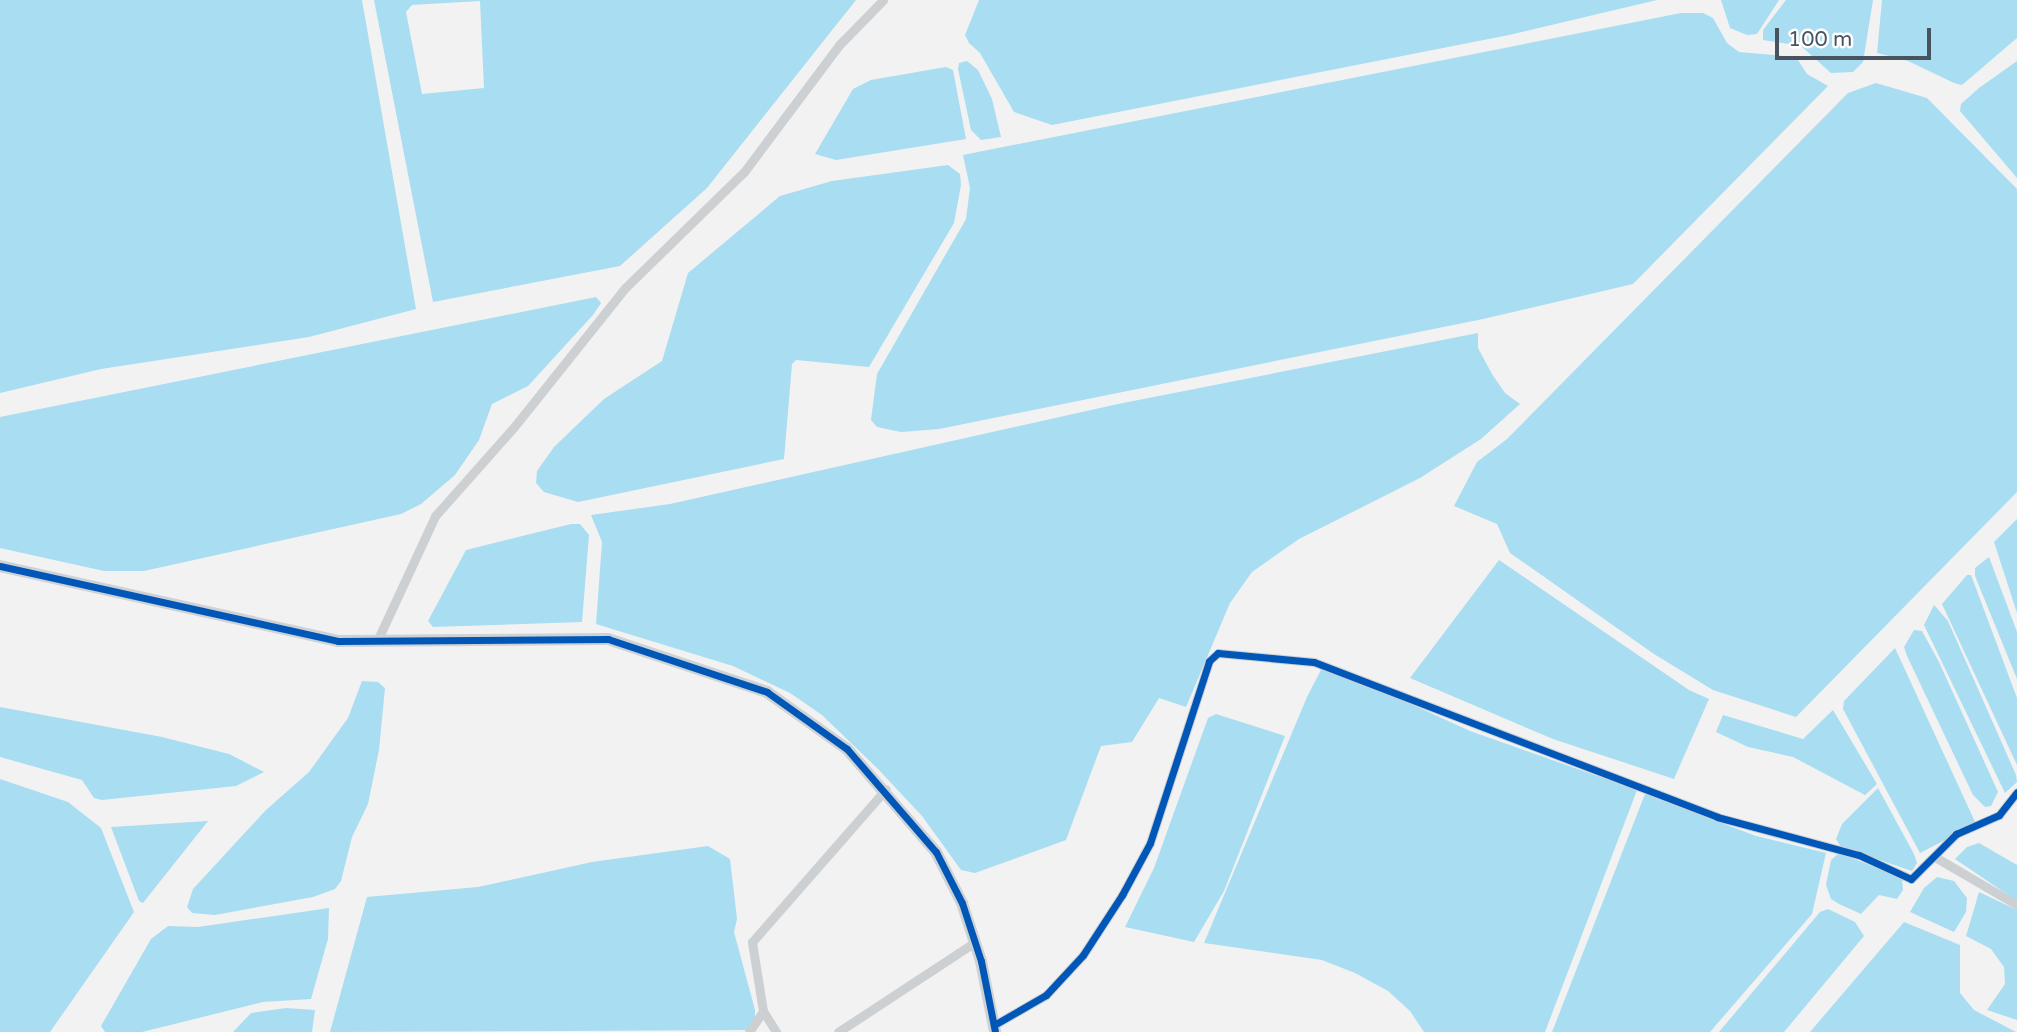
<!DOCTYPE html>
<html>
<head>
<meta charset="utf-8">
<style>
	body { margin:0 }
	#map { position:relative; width:2017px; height:1032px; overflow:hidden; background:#f2f2f2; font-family:"Varela Round",sans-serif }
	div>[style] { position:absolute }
	.water>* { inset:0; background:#a9ddf1 }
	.street>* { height:9px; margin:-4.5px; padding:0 4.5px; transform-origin:4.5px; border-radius:4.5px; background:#cdd0d3 }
	.secondary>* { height:12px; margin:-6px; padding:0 6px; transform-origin:6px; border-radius:6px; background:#ced2d5 }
	.cycleway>* { height:7px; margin:-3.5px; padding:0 3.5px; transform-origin:3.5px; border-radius:3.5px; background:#0057b8 }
	span { translate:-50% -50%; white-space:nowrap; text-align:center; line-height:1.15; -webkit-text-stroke:6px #fff; paint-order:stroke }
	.scale { position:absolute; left:1775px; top:28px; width:156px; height:32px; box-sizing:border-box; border:4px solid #485360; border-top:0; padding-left:9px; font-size:21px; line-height:24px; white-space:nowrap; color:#485360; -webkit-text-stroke:5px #fff; paint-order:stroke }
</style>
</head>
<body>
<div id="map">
	<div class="water">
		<div style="clip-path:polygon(0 0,362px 0,416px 309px,309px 337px,101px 369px,0 393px)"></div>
		<div style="clip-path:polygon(evenodd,374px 0,856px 0,707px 188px,620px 266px,433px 302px,374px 0,480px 1px,484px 88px,422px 94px,406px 12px,412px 5px,480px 1px)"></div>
		<div style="clip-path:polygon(979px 0,1657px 0,1509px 35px,1052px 125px,1014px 112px,980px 53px,969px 43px,965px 35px)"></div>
		<div style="clip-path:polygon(1721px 0,1779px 0,1757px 34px,1747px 35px,1730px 28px)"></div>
		<div style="clip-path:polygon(1786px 0,1873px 0,1863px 62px,1853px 72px,1831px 73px,1801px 46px,1763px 40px,1763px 30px)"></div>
		<div style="clip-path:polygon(1882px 0,2017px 0,2017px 38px,1962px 85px,1954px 83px,1908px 61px,1877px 53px)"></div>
		<div style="clip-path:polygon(1681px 13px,1703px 13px,1713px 18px,1727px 43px,1739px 52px,1796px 57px,1807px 74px,1828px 86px,1633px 284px,1483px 319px,939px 429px,901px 432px,877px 427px,871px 420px,877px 374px,966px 219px,970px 188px,963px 155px)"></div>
		<div style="clip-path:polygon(967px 61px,978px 70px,992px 99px,1001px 137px,981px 140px,971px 130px,958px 69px,959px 63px)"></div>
		<div style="clip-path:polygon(2017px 61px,2017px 178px,1960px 111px,1961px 104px,1979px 88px)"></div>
		<div style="clip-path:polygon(946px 67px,953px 70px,966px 139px,836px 160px,815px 154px,853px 89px,871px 80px)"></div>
		<div style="clip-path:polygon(1876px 83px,1927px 98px,2017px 189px,2017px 492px,1796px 717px,1713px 690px,1654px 654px,1510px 553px,1497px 524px,1454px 506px,1477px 462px,1507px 439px,1848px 93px)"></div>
		<div style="clip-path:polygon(948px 165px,960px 174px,961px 185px,954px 223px,869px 367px,796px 360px,792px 364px,784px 459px,578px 502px,544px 492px,536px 483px,537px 471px,554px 447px,604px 399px,662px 361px,688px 273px,780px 196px,832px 181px)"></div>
		<div style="clip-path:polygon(596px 297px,601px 303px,593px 315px,528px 386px,492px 404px,479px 440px,455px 475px,421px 504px,401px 514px,144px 571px,104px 571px,0 548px,0 417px)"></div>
		<div style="clip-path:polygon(1478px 333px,1478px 348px,1492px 374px,1505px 393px,1520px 404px,1481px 439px,1420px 478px,1299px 539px,1252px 572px,1230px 603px,1186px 707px,1159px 698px,1132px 742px,1101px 746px,1066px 840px,975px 873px,961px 870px,922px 816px,878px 769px,822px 715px,790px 693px,733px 666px,596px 624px,602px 542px,591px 515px,670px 504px,1118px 404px)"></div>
		<div style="clip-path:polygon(2017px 519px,2017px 613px,1994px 542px)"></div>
		<div style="clip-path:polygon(571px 524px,580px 524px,589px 535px,582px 622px,433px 627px,428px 621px,466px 550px)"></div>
		<div style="clip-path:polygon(1989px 557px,2017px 632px,2017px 679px,1975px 576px,1975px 568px)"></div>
		<div style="clip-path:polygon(1499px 560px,1689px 690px,1709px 699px,1674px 779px,1553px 739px,1410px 678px)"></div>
		<div style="clip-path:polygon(1967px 575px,1971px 575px,2017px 698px,2017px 765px,1942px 604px)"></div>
		<div style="clip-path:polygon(1934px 605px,1948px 621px,2016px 775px,2017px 782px,2005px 793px,1924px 625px)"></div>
		<div style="clip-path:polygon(1914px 630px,1922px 631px,1939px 662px,1998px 792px,1991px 806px,1985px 807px,1973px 795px,1907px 656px,1904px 647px)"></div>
		<div style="clip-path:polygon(1895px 648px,1976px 824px,1920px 853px,1843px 709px,1844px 701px)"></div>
		<div style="clip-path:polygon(1328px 666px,1470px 731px,1637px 790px,1545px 1032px,1424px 1032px,1410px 1011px,1388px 991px,1355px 973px,1322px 960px,1204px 943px,1307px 697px,1322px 668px)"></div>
		<div style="clip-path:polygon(362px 681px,378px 682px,385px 688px,379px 750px,368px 804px,352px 837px,341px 881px,335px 889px,313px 897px,215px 915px,192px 913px,187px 907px,193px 889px,266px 810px,309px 772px,348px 718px)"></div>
		<div style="clip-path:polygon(0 707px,162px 737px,229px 754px,264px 772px,236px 786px,102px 800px,94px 798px,82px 780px,0 757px)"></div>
		<div style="clip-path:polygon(1833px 710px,1877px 784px,1865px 795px,1793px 757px,1748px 747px,1716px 732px,1723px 715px,1803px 739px)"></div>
		<div style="clip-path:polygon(1216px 714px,1285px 736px,1224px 891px,1194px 942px,1125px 927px,1154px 868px,1208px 718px)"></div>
		<div style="clip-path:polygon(0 779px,68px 802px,101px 828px,134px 912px,50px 1032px,0 1032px)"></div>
		<div style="clip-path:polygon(1878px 788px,1914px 854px,1917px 863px,1912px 871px,1841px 847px,1836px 839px,1842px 824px)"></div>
		<div style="clip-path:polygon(1645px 794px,1756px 836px,1826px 853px,1812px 914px,1710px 1032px,1552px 1032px)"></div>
		<div style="clip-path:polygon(208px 821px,143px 903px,139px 901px,111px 827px)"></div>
		<div style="clip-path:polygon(1979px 843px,2017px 865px,2017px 901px,1955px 859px,1967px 847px)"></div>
		<div style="clip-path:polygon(708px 846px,730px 859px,737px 919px,734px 932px,755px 1010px,755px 1023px,748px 1030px,330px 1032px,367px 897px,478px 887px,592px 862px)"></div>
		<div style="clip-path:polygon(1839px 853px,1902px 878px,1903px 890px,1897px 899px,1879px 895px,1861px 914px,1839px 904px,1831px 899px,1826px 885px,1831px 860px)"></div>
		<div style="clip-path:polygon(1937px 877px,1954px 881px,1967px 898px,1966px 912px,1954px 932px,1910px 912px,1924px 888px)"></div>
		<div style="clip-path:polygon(1979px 892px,2017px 910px,2017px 1020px,1987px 1010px,2005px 984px,2004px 967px,1991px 949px,1966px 936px)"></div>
		<div style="clip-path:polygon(329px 908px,328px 939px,311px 999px,263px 1002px,142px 1032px,105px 1032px,101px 1026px,151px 939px,168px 926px,198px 927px)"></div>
		<div style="clip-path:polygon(1828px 909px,1855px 922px,1864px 936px,1784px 1032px,1719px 1032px,1820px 912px)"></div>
		<div style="clip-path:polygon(1904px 922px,1960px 945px,1960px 993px,1974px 1010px,2016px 1032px,1810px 1032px)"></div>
		<div style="clip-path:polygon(286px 1008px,315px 1010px,312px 1032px,233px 1032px,251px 1013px)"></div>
	</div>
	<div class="street">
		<div style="left:378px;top:639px;width:136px;rotate:-65.1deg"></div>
		<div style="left:435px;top:516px;width:119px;rotate:-48.4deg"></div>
		<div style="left:514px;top:427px;width:178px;rotate:-51.4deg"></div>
		<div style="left:625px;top:288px;width:166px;rotate:-44.3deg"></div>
		<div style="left:744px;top:172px;width:159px;rotate:-53.2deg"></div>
		<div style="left:839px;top:45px;width:63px;rotate:-45.6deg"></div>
		<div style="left:1935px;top:857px;width:95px;rotate:30.3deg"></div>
		<div style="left:763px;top:1011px;width:25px;rotate:58deg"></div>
		<div style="left:994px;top:1025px;width:60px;rotate:-30deg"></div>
		<div style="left:1046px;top:995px;width:54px;rotate:-47.2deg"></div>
		<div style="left:1083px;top:955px;width:72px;rotate:-57deg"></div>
		<div style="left:1122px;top:895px;width:59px;rotate:-61.7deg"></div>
		<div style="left:1150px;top:843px;width:191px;rotate:-72deg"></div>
		<div style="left:1209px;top:661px;width:12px;rotate:-42deg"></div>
		<div style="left:1218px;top:653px;width:96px;rotate:5.4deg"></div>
		<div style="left:1314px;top:662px;width:432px;rotate:21deg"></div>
		<div style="left:1717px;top:817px;width:147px;rotate:15deg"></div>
		<div style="left:1859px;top:855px;width:57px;rotate:24.8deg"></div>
		<div style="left:1911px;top:879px;width:64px;rotate:-45deg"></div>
		<div style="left:1956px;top:834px;width:47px;rotate:-23.8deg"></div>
		<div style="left:1999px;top:815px;width:29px;rotate:-52deg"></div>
		<div style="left:749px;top:1032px;width:25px;rotate:-56deg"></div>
		<div style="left:763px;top:1011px;width:70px;rotate:-99.1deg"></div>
		<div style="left:752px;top:942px;width:203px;rotate:-48.8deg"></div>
		<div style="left:838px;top:1032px;width:164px;rotate:-33.3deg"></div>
	</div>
	<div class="secondary">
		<div style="left:0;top:566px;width:346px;rotate:12.5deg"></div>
		<div style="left:338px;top:641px;width:270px;rotate:-0.4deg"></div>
		<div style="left:608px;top:639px;width:168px;rotate:18.4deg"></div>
		<div style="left:767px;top:692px;width:98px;rotate:35.5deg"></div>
		<div style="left:847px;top:749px;width:136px;rotate:49.2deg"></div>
		<div style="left:936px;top:852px;width:57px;rotate:63deg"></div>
		<div style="left:962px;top:903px;width:61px;rotate:71.9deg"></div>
		<div style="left:981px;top:961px;width:72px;rotate:78.8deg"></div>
	</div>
	<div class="cycleway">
		<div style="left:0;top:566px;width:346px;rotate:12.5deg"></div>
		<div style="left:338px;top:641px;width:270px;rotate:-0.4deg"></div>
		<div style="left:608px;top:639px;width:168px;rotate:18.4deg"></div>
		<div style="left:767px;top:692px;width:98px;rotate:35.5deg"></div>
		<div style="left:847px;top:749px;width:136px;rotate:49.2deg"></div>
		<div style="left:936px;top:852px;width:57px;rotate:63deg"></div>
		<div style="left:962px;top:903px;width:61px;rotate:71.9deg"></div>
		<div style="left:981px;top:961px;width:72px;rotate:78.8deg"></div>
		<div style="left:994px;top:1025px;width:60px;rotate:-30deg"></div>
		<div style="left:1046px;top:995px;width:54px;rotate:-47.2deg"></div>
		<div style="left:1083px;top:955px;width:72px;rotate:-57deg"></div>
		<div style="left:1122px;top:895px;width:59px;rotate:-61.7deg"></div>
		<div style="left:1150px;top:843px;width:191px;rotate:-72deg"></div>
		<div style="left:1209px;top:661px;width:12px;rotate:-42deg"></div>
		<div style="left:1218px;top:653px;width:96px;rotate:5.4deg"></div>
		<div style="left:1314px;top:662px;width:432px;rotate:21deg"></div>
		<div style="left:1717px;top:817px;width:147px;rotate:15deg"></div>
		<div style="left:1859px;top:855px;width:57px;rotate:24.8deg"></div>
		<div style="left:1911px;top:879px;width:64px;rotate:-45deg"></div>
		<div style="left:1956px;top:834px;width:47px;rotate:-23.8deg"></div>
		<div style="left:1999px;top:815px;width:29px;rotate:-52deg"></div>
	</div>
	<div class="scale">100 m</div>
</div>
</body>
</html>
